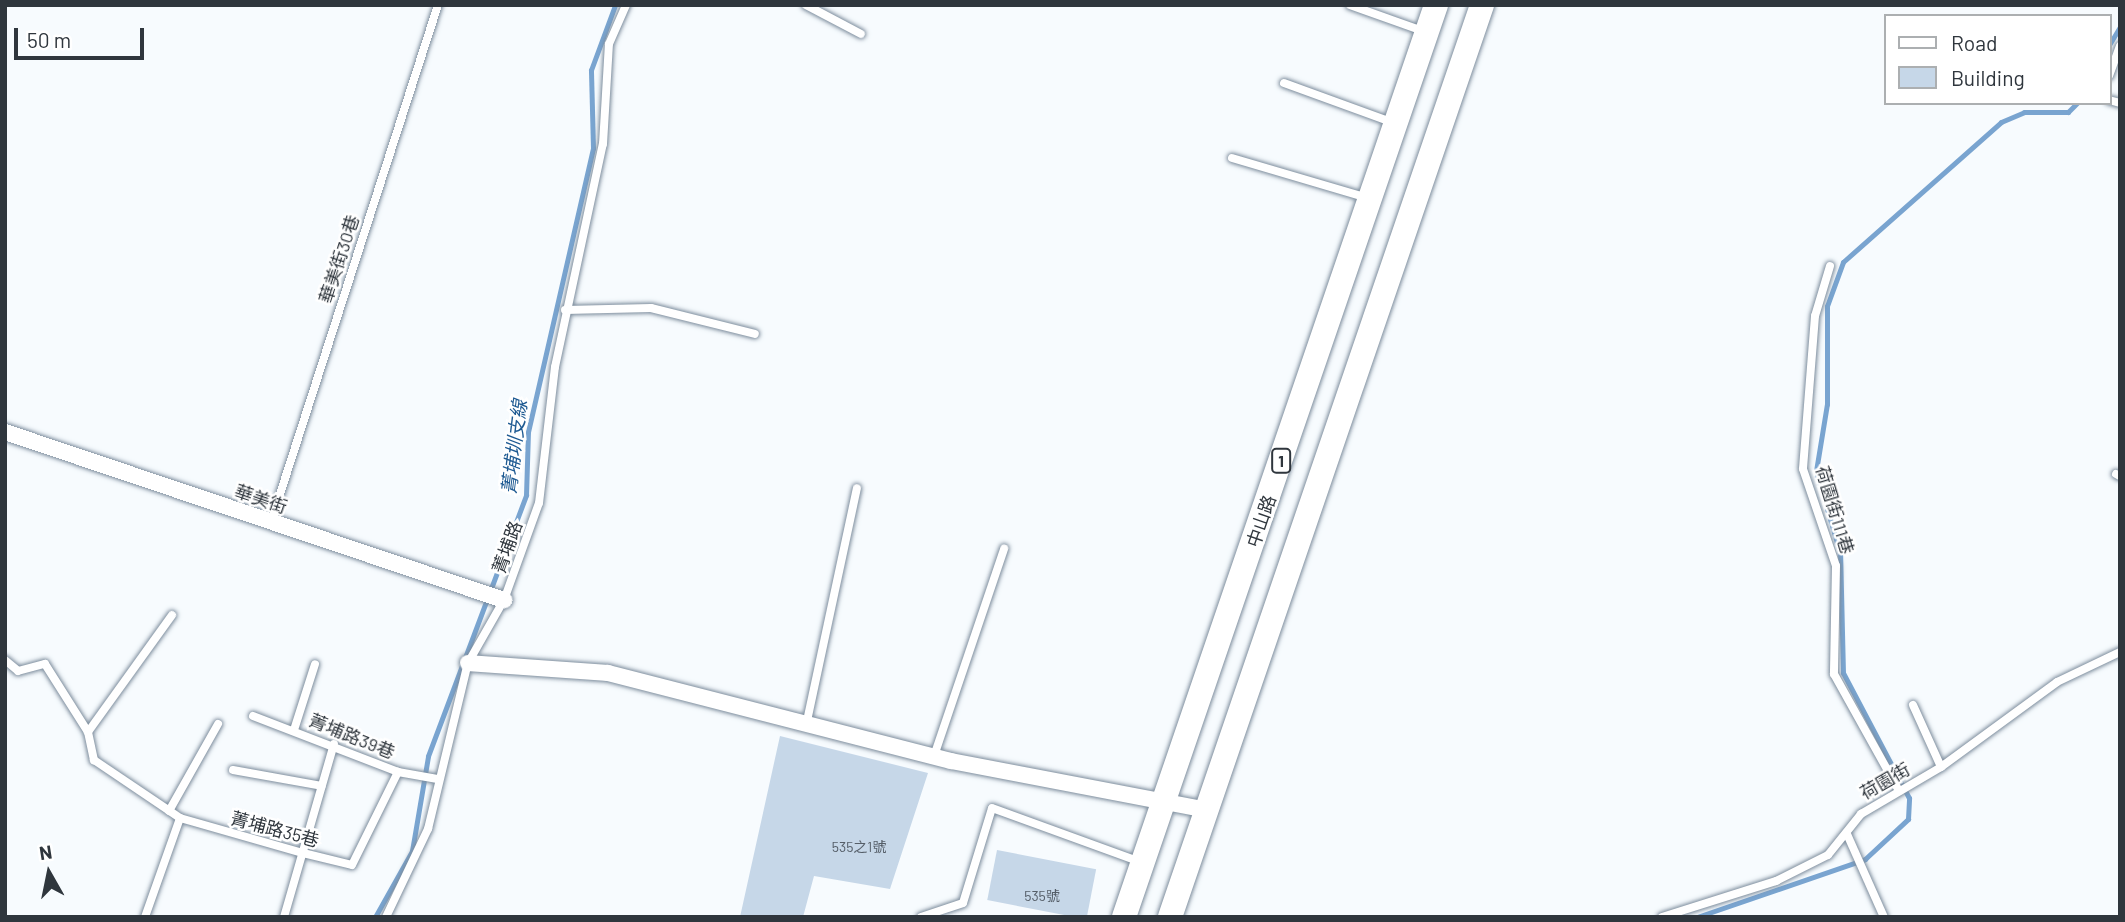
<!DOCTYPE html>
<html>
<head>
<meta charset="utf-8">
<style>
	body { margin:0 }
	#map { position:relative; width:2125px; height:922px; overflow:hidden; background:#f7fbfe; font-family:Barlow,"Noto Sans TC",sans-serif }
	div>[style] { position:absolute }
	.stream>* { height:5px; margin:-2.5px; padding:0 2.5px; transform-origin:2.5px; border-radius:2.5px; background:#79a4d0 }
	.building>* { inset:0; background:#c6d7e8; transform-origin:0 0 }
	.roads { filter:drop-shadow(0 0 2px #7d8d9d) drop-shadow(0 0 2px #7d8d9d) }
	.lane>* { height:8px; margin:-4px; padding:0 4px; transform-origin:4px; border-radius:4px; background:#fff }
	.street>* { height:16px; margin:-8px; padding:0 8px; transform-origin:8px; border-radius:8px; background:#fff }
	.primary>* { height:24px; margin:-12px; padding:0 12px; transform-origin:12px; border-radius:12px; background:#fff }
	span { translate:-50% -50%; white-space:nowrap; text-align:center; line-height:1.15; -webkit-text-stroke:5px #fff; paint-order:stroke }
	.number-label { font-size:14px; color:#555e68 }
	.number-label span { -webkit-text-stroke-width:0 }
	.shield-label span { padding:2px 5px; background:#fff; border:2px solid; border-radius:5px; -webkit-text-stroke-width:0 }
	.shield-label { font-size:16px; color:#2f363d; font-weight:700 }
	.street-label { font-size:18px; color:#2f363d }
	.water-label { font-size:19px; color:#1e5a92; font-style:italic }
	.frame { position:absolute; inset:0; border:7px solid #2f363d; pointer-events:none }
	.legend { position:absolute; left:1884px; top:14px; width:228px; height:91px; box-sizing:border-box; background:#fff; border:2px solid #acafb1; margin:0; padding:9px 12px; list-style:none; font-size:21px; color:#2f363d }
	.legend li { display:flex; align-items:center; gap:14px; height:35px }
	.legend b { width:35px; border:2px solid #acafb1 }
	.north { position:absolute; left:14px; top:838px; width:70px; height:70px; -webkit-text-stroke:5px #fff; paint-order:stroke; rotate:351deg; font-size:19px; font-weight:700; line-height:28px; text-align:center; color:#2f363d }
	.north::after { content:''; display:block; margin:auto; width:24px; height:32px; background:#2f363d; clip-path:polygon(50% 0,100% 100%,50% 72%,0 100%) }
	.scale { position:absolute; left:14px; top:28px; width:130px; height:32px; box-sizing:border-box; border:4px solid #2f363d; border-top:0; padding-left:9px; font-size:21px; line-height:24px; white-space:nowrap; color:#2f363d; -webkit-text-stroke:5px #fff; paint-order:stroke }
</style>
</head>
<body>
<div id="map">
	<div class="stream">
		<div style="left:2109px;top:45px;width:21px;rotate:-59deg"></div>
		<div style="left:375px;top:917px;width:76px;rotate:-60.7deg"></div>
		<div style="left:412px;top:851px;width:96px;rotate:-80.4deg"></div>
		<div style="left:428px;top:756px;width:279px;rotate:-69.4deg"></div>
		<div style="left:526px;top:495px;width:63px;rotate:-88.2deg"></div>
		<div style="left:528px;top:432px;width:291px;rotate:-77.1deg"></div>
		<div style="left:593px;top:148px;width:78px;rotate:-91.5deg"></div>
		<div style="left:591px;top:70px;width:69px;rotate:-69.7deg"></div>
		<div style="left:1697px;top:917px;width:178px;rotate:-19deg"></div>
		<div style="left:1865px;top:859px;width:59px;rotate:-42.9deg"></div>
		<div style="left:1908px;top:819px;width:21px;rotate:-87deg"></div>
		<div style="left:1909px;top:798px;width:141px;rotate:-117.8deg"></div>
		<div style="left:1843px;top:673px;width:120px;rotate:-91.4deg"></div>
		<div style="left:1840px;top:553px;width:85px;rotate:-106.3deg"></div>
		<div style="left:1816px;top:471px;width:68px;rotate:-80.7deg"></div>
		<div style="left:1827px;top:404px;width:98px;rotate:-90deg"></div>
		<div style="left:1827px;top:306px;width:47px;rotate:-70deg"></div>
		<div style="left:1843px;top:262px;width:211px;rotate:-41.5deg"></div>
		<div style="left:2001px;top:122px;width:25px;rotate:-23deg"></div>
		<div style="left:2024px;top:112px;width:44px"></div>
		<div style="left:2068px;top:112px;width:13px;rotate:-45deg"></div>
	</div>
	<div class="building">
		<div style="clip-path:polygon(780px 736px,928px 773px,890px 889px,814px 876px,803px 917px,740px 917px)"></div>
		<div style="left:997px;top:850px;width:101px;height:51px;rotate:11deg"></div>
	</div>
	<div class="roads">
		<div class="lane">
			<div style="left:806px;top:5px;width:62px;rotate:27.8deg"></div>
			<div style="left:1350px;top:5px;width:77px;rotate:19.6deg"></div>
			<div style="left:2109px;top:76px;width:32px;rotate:-70deg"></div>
			<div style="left:1284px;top:83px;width:117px;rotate:20deg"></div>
			<div style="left:2109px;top:100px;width:11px;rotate:15deg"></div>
			<div style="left:1232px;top:158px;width:142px;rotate:16.4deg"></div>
			<div style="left:1830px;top:266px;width:52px;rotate:106.7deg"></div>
			<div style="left:1815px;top:316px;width:153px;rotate:94.5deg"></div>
			<div style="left:1803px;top:469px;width:102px;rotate:71.2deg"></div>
			<div style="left:1836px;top:566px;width:108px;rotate:91.1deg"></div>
			<div style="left:1834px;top:674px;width:134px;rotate:60.9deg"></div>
			<div style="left:565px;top:310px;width:86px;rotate:-1.3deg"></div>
			<div style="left:651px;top:308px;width:107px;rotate:14deg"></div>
			<div style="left:2116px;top:474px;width:4px;rotate:27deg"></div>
			<div style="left:271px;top:522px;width:543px;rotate:-72.1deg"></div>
			<div style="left:5px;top:660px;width:17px;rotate:40deg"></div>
			<div style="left:18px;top:671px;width:28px;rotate:-15deg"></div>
			<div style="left:45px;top:664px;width:80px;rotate:57.7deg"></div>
			<div style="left:88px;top:732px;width:29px;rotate:78deg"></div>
			<div style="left:94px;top:760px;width:104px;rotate:34deg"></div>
			<div style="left:180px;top:818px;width:128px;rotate:15.9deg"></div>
			<div style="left:303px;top:853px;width:50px;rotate:13.8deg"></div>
			<div style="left:352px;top:865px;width:104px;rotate:-63.7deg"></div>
			<div style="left:398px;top:772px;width:40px;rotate:10deg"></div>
			<div style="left:1913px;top:705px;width:68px;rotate:65.7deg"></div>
			<div style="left:253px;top:716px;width:155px;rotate:21.1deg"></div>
			<div style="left:807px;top:721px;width:238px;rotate:-77.9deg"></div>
			<div style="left:294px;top:730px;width:69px;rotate:-72.3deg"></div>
			<div style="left:88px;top:732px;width:144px;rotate:-54.3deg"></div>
			<div style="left:934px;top:756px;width:219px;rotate:-71.3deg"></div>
			<div style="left:233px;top:770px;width:90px;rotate:10.2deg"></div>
			<div style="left:169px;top:811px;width:100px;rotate:-60.6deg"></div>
			<div style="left:1847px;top:834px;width:91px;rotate:66deg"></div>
			<div style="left:145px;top:917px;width:105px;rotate:-70.5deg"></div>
			<div style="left:284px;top:917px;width:180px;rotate:-73.9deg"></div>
			<div style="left:386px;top:917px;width:98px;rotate:-64.5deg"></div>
			<div style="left:428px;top:829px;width:171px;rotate:-76.5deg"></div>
			<div style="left:468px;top:663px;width:73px;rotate:-60.3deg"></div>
			<div style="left:504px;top:600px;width:103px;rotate:-70.2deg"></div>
			<div style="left:539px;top:503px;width:137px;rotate:-83.3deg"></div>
			<div style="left:555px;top:367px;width:228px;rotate:-77.9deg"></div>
			<div style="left:603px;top:144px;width:100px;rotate:-86.6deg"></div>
			<div style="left:609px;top:44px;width:43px;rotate:-66.4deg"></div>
			<div style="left:921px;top:917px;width:44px;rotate:-18.4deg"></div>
			<div style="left:963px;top:903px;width:99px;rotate:-73deg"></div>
			<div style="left:992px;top:808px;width:158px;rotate:20deg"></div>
			<div style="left:1662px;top:917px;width:120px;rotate:-17.5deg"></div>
			<div style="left:1776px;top:881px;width:58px;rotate:-26.6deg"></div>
			<div style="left:1828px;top:855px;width:53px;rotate:-51.2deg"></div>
			<div style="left:1861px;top:814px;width:93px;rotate:-30.4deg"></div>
			<div style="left:1941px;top:767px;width:144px;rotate:-36.2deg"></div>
			<div style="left:2057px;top:682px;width:70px;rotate:-25.5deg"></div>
		</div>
		<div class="street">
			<div style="left:5px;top:432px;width:527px;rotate:18.61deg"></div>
			<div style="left:468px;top:663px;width:140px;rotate:4.1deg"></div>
			<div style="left:608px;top:673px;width:354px;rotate:14.4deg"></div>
			<div style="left:951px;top:761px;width:263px;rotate:10.8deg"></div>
		</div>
		<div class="primary">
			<div style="left:1124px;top:917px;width:964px;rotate:-71.11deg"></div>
			<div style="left:1170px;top:917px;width:964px;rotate:-71.11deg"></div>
		</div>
	</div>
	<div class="number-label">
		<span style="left:859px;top:847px">535之1號</span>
		<span style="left:1042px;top:896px">535號</span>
	</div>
	<div class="shield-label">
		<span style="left:1281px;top:461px">1</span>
	</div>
	<div class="street-label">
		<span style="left:339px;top:259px;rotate:-72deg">華美街30巷</span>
		<span style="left:261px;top:499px;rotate:19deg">華美街</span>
		<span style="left:1835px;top:510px;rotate:73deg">荷園街111巷</span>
		<span style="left:1261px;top:521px;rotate:-71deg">中山路</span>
		<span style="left:507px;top:547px;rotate:-70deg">菁埔路</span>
		<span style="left:352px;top:736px;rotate:22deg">菁埔路39巷</span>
		<span style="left:1885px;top:781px;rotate:-30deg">荷園街</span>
		<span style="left:275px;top:829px;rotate:15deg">菁埔路35巷</span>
	</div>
	<div class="water-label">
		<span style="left:514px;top:447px;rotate:-83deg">菁埔圳支線</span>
	</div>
	<div class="frame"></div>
	<ul class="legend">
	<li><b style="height:9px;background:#fff"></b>Road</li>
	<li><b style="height:19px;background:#c6d7e8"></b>Building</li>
	</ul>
	<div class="north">N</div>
	<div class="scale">50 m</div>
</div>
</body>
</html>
